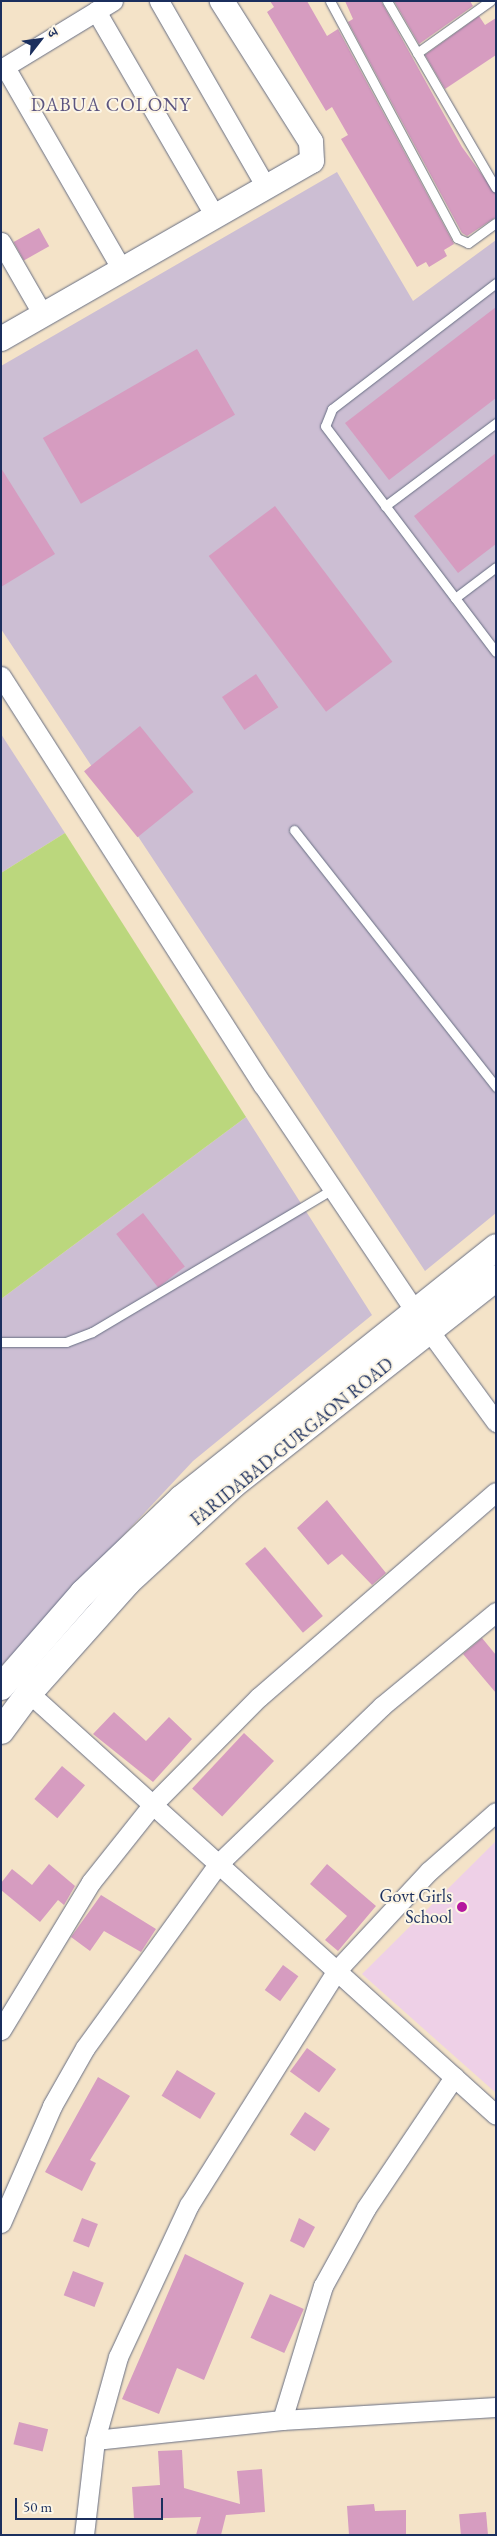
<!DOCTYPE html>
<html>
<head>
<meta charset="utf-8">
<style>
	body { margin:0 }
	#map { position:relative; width:497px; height:2536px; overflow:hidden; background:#f4e3c8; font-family:"EB Garamond","Noto Serif Devanagari",serif }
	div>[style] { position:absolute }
	.built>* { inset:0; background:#eed0e7 }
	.industrial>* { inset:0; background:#ccbed3 }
	.green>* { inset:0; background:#bbd77d }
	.building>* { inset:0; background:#d69cc0; transform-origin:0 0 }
	.roads { filter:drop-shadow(0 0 1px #676e83) drop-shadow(0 0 1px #676e83) }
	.service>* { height:9px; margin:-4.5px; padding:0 4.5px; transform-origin:4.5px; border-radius:4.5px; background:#fff }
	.minor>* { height:19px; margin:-9.5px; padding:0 9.5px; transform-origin:9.5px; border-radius:9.5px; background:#fff }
	.tertiary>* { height:24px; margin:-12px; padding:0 12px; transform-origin:12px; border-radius:12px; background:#fff }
	.secondary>* { height:26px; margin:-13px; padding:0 13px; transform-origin:13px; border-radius:13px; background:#fff }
	.dots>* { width:14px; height:14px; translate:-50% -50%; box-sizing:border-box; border:2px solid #fcf5e5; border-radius:50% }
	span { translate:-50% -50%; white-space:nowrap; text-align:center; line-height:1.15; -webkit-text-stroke:4px #fcf5e5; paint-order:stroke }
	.street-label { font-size:18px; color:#1b2f5e }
	.poi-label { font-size:18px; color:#1b2f5e }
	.right { translate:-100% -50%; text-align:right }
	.neighbourhood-label { font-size:19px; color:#5c5580; letter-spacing:1px }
	.frame { position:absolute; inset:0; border:2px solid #1b2f5e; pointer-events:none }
	.north { position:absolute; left:15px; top:15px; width:50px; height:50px; -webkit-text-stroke:4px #fcf5e5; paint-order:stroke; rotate:60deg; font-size:14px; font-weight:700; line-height:20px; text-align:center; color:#1b2f5e }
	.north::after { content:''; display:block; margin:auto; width:18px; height:22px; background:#1b2f5e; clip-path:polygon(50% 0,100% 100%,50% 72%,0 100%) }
	.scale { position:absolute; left:15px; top:2498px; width:148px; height:22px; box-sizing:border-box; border:2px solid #1b2f5e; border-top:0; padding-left:6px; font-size:15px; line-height:18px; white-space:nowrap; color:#1b2f5e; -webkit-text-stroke:4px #fcf5e5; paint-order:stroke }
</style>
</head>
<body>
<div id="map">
	<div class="built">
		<div style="clip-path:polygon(496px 1841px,496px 2093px,362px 1974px)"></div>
	</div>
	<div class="industrial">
		<div style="clip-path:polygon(337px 172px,413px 301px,496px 240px,496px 1213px,425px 1271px,1px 629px,1px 366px)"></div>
		<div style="clip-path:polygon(1px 734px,65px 833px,1px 873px)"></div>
		<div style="clip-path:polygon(246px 1117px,372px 1315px,193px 1461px,1px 1666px,1px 1299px)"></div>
	</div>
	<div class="green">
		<div style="clip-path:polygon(65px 833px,246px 1117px,1px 1299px,1px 873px)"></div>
	</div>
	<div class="building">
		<div style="clip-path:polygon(270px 1px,307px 1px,327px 36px,338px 29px,454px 244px,444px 250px,447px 256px,429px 267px,426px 262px,417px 267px,341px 139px,348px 135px,332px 107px,326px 111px,267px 12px,274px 7px)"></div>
		<div style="clip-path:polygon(345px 1px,381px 1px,462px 147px,496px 194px,496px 217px,467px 236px,462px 233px,348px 22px,353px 19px)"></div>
		<div style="clip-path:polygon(394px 1px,470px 1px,473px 6px,419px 44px)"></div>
		<div style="clip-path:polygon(479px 16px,485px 25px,496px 18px,496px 55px,445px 89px,425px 55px)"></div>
		<div style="left:39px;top:228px;width:21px;height:29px;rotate:61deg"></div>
		<div style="clip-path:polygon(496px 307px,496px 398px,389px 480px,345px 423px)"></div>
		<div style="left:197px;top:349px;width:76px;height:178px;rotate:60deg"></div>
		<div style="clip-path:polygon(496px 453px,496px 544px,458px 573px,414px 516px)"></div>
		<div style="clip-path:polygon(1px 468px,55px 554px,1px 587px)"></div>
		<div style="left:275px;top:506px;width:195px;height:83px;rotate:53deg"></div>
		<div style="left:256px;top:674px;width:40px;height:41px;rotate:56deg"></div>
		<div style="left:140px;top:726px;width:85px;height:72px;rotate:51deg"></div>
		<div style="left:143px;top:1213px;width:68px;height:34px;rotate:52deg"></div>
		<div style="clip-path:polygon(327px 1500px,386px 1573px,372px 1585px,342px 1554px,328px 1565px,297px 1528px)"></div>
		<div style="left:265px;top:1547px;width:90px;height:26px;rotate:50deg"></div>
		<div style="clip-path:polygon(482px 1638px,496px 1655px,496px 1693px,463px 1654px)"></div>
		<div style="clip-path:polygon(114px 1712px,146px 1741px,169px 1717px,192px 1739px,153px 1782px,93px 1734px)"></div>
		<div style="left:244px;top:1733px;width:41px;height:76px;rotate:43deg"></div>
		<div style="left:62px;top:1766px;width:30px;height:43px;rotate:40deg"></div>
		<div style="clip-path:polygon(49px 1864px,75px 1886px,64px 1905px,58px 1900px,40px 1922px,1px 1890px,1px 1883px,12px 1869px,32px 1885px)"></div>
		<div style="clip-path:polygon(327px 1864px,376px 1906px,338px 1951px,325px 1940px,347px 1916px,310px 1884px)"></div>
		<div style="clip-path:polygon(101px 1895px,156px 1929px,141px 1952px,104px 1931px,90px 1951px,71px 1937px)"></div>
		<div style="left:283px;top:1965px;width:19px;height:31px;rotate:36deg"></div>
		<div style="left:307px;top:2048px;width:36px;height:29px;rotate:36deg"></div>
		<div style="left:177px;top:2070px;width:45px;height:30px;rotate:31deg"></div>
		<div style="clip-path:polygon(98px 2077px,130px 2096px,90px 2160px,96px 2163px,82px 2191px,45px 2172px)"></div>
		<div style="left:305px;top:2112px;width:30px;height:27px;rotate:34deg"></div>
		<div style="left:82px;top:2218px;width:17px;height:25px;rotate:21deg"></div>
		<div style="clip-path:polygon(299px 2218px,315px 2227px,304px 2248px,290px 2241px)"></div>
		<div style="clip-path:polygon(185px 2254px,244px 2283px,204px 2380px,177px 2368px,159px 2414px,122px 2399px)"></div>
		<div style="left:73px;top:2271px;width:33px;height:26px;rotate:21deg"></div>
		<div style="left:270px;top:2294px;width:37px;height:48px;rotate:24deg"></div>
		<div style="left:19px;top:2422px;width:30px;height:23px;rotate:14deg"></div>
		<div style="clip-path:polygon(182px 2450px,184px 2488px,240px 2504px,237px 2471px,262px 2469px,265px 2512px,226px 2515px,221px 2535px,196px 2535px,201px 2517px,134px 2519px,132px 2487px,160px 2485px,158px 2451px)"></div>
		<div style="clip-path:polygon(374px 2504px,375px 2511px,406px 2510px,406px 2535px,349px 2535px,347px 2506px)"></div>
		<div style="left:486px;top:2512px;width:23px;height:27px;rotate:85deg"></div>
	</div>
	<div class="roads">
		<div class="service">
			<div style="left:330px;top:1px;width:269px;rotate:61.8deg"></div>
			<div style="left:457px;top:238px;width:12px;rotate:24deg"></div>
			<div style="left:468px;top:243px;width:34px;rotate:-36deg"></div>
			<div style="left:387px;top:1px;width:216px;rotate:59.8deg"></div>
			<div style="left:417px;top:53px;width:90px;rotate:-35.5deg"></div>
			<div style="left:496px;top:283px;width:207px;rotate:142.5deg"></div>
			<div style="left:332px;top:409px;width:18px;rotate:112deg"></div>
			<div style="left:325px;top:426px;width:283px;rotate:52.9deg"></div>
			<div style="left:385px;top:506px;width:139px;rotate:-36.8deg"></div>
			<div style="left:455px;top:598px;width:51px;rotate:-37.1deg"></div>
			<div style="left:294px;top:830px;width:327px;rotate:51.8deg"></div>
			<div style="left:1px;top:1342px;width:65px"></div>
			<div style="left:66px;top:1342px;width:28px;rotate:-21deg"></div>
			<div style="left:92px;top:1332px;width:280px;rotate:-30.7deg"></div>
		</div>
		<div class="minor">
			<div style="left:159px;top:1px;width:215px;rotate:60.1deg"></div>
			<div style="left:96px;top:11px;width:237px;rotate:59.9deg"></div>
			<div style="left:5px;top:67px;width:234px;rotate:60deg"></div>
			<div style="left:1px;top:69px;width:131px;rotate:-31.3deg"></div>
			<div style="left:1px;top:242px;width:84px;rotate:60.1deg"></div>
			<div style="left:1px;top:676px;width:486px;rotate:57.4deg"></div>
			<div style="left:263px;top:1085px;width:271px;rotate:56.1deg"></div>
			<div style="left:414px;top:1310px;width:139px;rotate:53.8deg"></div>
			<div style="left:29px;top:1693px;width:629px;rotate:42.1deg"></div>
			<div style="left:1px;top:2030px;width:173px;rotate:-58.7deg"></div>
			<div style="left:91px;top:1882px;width:100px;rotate:-51.5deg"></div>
			<div style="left:153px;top:1804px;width:151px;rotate:-45.3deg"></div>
			<div style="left:259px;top:1697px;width:313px;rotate:-40.9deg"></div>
			<div style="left:1px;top:2223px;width:128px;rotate:-66.4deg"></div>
			<div style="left:52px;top:2106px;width:67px;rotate:-60.4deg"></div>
			<div style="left:85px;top:2048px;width:228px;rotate:-54.1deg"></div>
			<div style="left:219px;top:1863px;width:226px;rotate:-43.9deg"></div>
			<div style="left:382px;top:1706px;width:148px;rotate:-39.5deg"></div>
			<div style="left:282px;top:2420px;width:140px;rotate:-73deg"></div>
			<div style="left:323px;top:2286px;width:89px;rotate:-61.1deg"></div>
			<div style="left:366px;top:2208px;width:158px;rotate:-56.1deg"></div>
			<div style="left:95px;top:2440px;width:188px;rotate:-6.1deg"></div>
			<div style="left:282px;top:2420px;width:214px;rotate:-3.5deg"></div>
			<div style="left:84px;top:2535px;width:96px;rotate:-83.4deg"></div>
			<div style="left:95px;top:2440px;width:86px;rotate:-74.5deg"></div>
			<div style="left:118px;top:2357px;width:168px;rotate:-65deg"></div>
			<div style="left:189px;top:2205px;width:278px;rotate:-57.8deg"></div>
			<div style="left:337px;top:1970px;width:135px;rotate:-47.1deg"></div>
			<div style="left:429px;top:1871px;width:89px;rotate:-41.4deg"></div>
		</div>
		<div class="tertiary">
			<div style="left:1px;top:339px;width:358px;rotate:-29.8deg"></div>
			<div style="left:312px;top:161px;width:19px;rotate:-93deg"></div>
			<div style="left:311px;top:142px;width:167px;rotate:-122.3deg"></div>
		</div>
		<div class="secondary">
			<div style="left:1px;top:1687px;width:125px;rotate:-48.9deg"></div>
			<div style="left:83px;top:1593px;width:137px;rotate:-43.8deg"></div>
			<div style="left:182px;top:1498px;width:402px;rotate:-38.6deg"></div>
			<div style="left:1px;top:1731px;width:47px;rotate:-53.6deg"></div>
			<div style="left:29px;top:1693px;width:149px;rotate:-48.3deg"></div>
			<div style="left:128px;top:1582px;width:143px;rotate:-42.7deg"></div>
			<div style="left:233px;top:1485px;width:335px;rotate:-38.2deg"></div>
		</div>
	</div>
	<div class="dots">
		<div style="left:462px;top:1907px;background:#b5179e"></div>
	</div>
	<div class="street-label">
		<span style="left:292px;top:1442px;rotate:-39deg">FARIDABAD-GURGAON ROAD</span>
	</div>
	<div class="poi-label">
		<span class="right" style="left:452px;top:1907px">Govt Girls<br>School</span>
	</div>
	<div class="neighbourhood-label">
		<span style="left:111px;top:105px">DABUA COLONY</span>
	</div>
	<div class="frame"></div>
	<div class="north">उ</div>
	<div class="scale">50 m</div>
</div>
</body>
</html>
